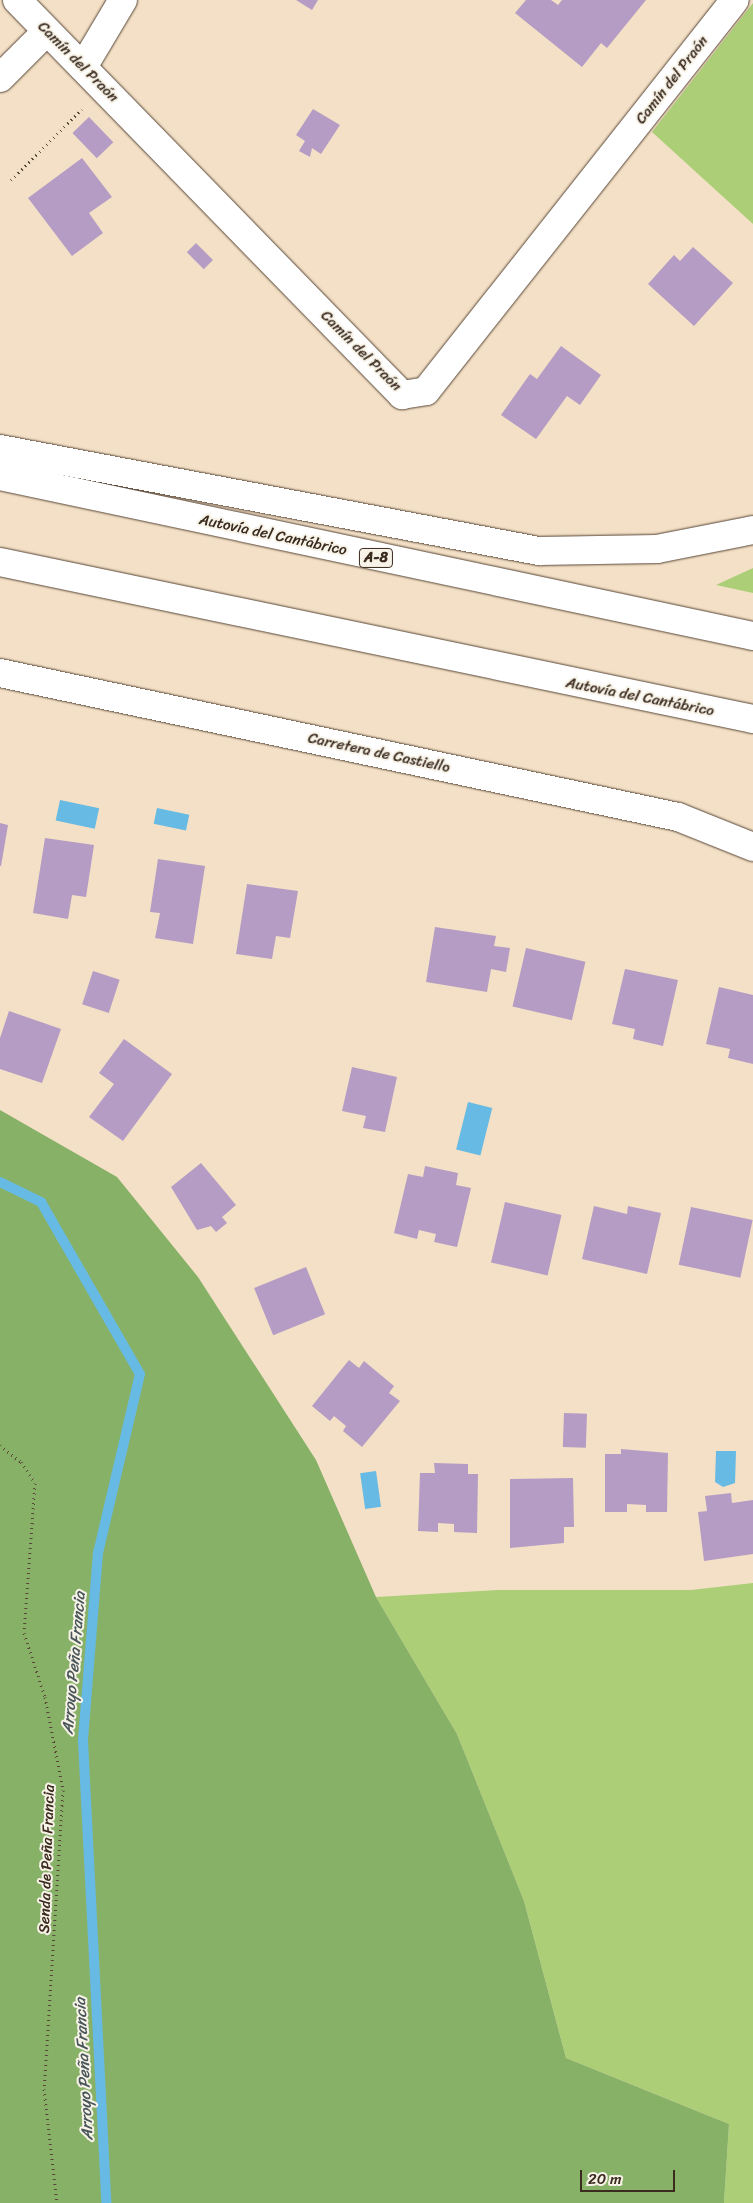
<!DOCTYPE html>
<html>
<head>
<meta charset="utf-8">
<style>
	body { margin:0 }
	#map { position:relative; width:753px; height:2203px; overflow:hidden; background:#f3e0c6; font-family:Sriracha,sans-serif }
	div>[style] { position:absolute }
	.green>* { inset:0; background:#abce77 }
	.forest>* { inset:0; background:#88b168 }
	.water>* { inset:0; background:#67bae3; transform-origin:0 0 }
	.stream>* { height:10px; margin:-5px; padding:0 5px; transform-origin:5px; border-radius:5px; background:#67bae3 }
	.building>* { inset:0; background:#b59cc4; transform-origin:0 0 }
	.path>* { height:3px; margin-top:-1.5px; transform-origin:0; background:repeating-linear-gradient(90deg,#574537 0 1px,transparent 0 5px) }
	.roads { filter:drop-shadow(0 0 1px #574537) drop-shadow(0 0 1px #574537) }
	.minor>* { height:28px; margin:-14px; padding:0 14px; transform-origin:14px; border-radius:14px; background:#fff }
	.highway>* { height:28px; margin:-14px; padding:0 14px; transform-origin:14px; border-radius:14px; background:#fff }
	span { translate:-50% -50%; white-space:nowrap; text-align:center; line-height:1.15; -webkit-text-stroke:4px #f7f3e8; paint-order:stroke }
	.shield-label span { padding:1px 4px; background:#f7f3e8; border:1px solid; border-radius:4px; -webkit-text-stroke-width:0 }
	.shield-label { font-size:14px; color:#3b2a1e; font-weight:700 }
	.street-label { font-size:15px; color:#3b2a1e }
	.water-label { font-size:16px; color:#485559; font-style:italic }
	.scale { position:absolute; left:580px; top:2170px; width:95px; height:22px; box-sizing:border-box; border:2px solid #3b2a1e; border-top:0; padding-left:6px; font-size:15px; line-height:18px; white-space:nowrap; color:#3b2a1e; -webkit-text-stroke:4px #f7f3e8; paint-order:stroke }
</style>
</head>
<body>
<div id="map">
	<div class="green">
		<div style="clip-path:polygon(753px 3px,753px 224px,652px 132px)"></div>
		<div style="clip-path:polygon(753px 568px,753px 593px,716px 585px)"></div>
		<div style="clip-path:polygon(753px 1583px,753px 2203px,724px 2203px,729px 2124px,566px 2058px,524px 1901px,457px 1734px,376px 1597px,498px 1590px,691px 1590px)"></div>
	</div>
	<div class="forest">
		<div style="clip-path:polygon(0 1110px,117px 1177px,198px 1277px,316px 1460px,376px 1597px,457px 1734px,524px 1901px,566px 2058px,729px 2124px,724px 2203px,0 2203px)"></div>
	</div>
	<div class="water">
		<div style="left:60px;top:800px;width:40px;height:21px;rotate:12deg"></div>
		<div style="left:157px;top:808px;width:33px;height:16px;rotate:12deg"></div>
		<div style="left:468px;top:1102px;width:25px;height:49px;rotate:14deg"></div>
		<div style="clip-path:polygon(716px 1451px,736px 1451px,735px 1483px,723px 1487px,715px 1482px)"></div>
		<div style="left:376px;top:1471px;width:36px;height:16px;rotate:82deg"></div>
	</div>
	<div class="stream">
		<div style="left:0;top:1182px;width:46px;rotate:26deg"></div>
		<div style="left:41px;top:1202px;width:198px;rotate:60.1deg"></div>
		<div style="left:140px;top:1374px;width:184px;rotate:103.2deg"></div>
		<div style="left:98px;top:1553px;width:189px;rotate:94.6deg"></div>
		<div style="left:83px;top:1741px;width:463px;rotate:87.1deg"></div>
	</div>
	<div class="building">
		<div style="clip-path:polygon(296px 0,318px 0,312px 10px)"></div>
		<div style="clip-path:polygon(526px 0,551px 0,558px 5px,562px 0,646px 0,607px 48px,601px 43px,582px 67px,515px 13px)"></div>
		<div style="clip-path:polygon(313px 109px,340px 125px,321px 154px,312px 148px,310px 157px,299px 151px,305px 141px,296px 135px)"></div>
		<div style="left:89px;top:117px;width:35px;height:23px;rotate:46deg"></div>
		<div style="clip-path:polygon(82px 158px,112px 197px,89px 213px,103px 233px,72px 256px,28px 198px)"></div>
		<div style="left:196px;top:243px;width:24px;height:13px;rotate:45deg"></div>
		<div style="clip-path:polygon(693px 247px,733px 283px,694px 326px,648px 284px,674px 255px,680px 261px)"></div>
		<div style="clip-path:polygon(561px 346px,601px 375px,580px 405px,567px 396px,536px 439px,501px 415px,530px 374px,537px 379px)"></div>
		<div style="clip-path:polygon(0 823px,8px 825px,1px 866px,0 866px)"></div>
		<div style="clip-path:polygon(45px 838px,94px 845px,86px 897px,72px 895px,68px 919px,33px 913px)"></div>
		<div style="clip-path:polygon(158px 859px,205px 866px,193px 944px,155px 938px,160px 913px,150px 912px)"></div>
		<div style="clip-path:polygon(247px 884px,298px 891px,290px 938px,276px 936px,272px 959px,236px 954px)"></div>
		<div style="clip-path:polygon(435px 927px,496px 936px,494px 946px,510px 948px,506px 972px,491px 969px,487px 992px,426px 982px)"></div>
		<div style="left:526px;top:948px;width:61px;height:60px;rotate:13deg"></div>
		<div style="clip-path:polygon(625px 969px,678px 980px,663px 1046px,633px 1039px,635px 1029px,612px 1024px)"></div>
		<div style="left:93px;top:971px;width:28px;height:35px;rotate:18deg"></div>
		<div style="clip-path:polygon(719px 987px,753px 995px,753px 1064px,728px 1058px,730px 1049px,706px 1044px)"></div>
		<div style="clip-path:polygon(9px 1011px,61px 1029px,42px 1083px,0 1069px,0 1038px)"></div>
		<div style="clip-path:polygon(124px 1039px,172px 1074px,123px 1141px,89px 1117px,114px 1084px,99px 1073px)"></div>
		<div style="clip-path:polygon(352px 1067px,397px 1077px,385px 1132px,363px 1128px,366px 1116px,342px 1111px)"></div>
		<div style="clip-path:polygon(201px 1163px,236px 1205px,222px 1217px,227px 1223px,216px 1232px,211px 1226px,197px 1230px,171px 1187px)"></div>
		<div style="clip-path:polygon(425px 1166px,458px 1173px,456px 1185px,471px 1188px,457px 1247px,434px 1242px,436px 1234px,419px 1230px,417px 1239px,394px 1233px,408px 1174px,423px 1177px)"></div>
		<div style="left:505px;top:1202px;width:58px;height:62px;rotate:13deg"></div>
		<div style="clip-path:polygon(594px 1206px,627px 1214px,628px 1206px,661px 1213px,647px 1274px,582px 1259px)"></div>
		<div style="left:691px;top:1207px;width:63px;height:59px;rotate:12deg"></div>
		<div style="left:306px;top:1267px;width:51px;height:56px;rotate:68deg"></div>
		<div style="clip-path:polygon(349px 1360px,359px 1368px,364px 1361px,394px 1386px,389px 1393px,400px 1401px,362px 1447px,343px 1431px,346px 1426px,334px 1416px,330px 1421px,312px 1406px)"></div>
		<div style="left:564px;top:1413px;width:23px;height:34px;rotate:2deg"></div>
		<div style="clip-path:polygon(621px 1449px,668px 1453px,667px 1512px,646px 1512px,646px 1505px,627px 1504px,627px 1512px,605px 1512px,605px 1454px,621px 1454px)"></div>
		<div style="clip-path:polygon(434px 1463px,468px 1464px,468px 1474px,478px 1474px,477px 1533px,454px 1532px,454px 1524px,438px 1523px,438px 1532px,418px 1531px,420px 1473px,435px 1473px)"></div>
		<div style="clip-path:polygon(573px 1478px,574px 1527px,564px 1527px,564px 1543px,510px 1548px,510px 1479px)"></div>
		<div style="clip-path:polygon(731px 1493px,732px 1503px,753px 1500px,753px 1554px,704px 1561px,698px 1512px,707px 1511px,705px 1496px)"></div>
	</div>
	<div class="path">
		<div style="left:11px;top:180px;width:100px;rotate:-45deg"></div>
		<div style="left:0;top:1445px;width:27px;rotate:39deg"></div>
		<div style="left:21px;top:1462px;width:25px;rotate:56deg"></div>
		<div style="left:35px;top:1483px;width:150px;rotate:94.2deg"></div>
		<div style="left:24px;top:1633px;width:67px;rotate:71.8deg"></div>
		<div style="left:45px;top:1697px;width:95px;rotate:79deg"></div>
		<div style="left:63px;top:1790px;width:300px;rotate:93.6deg"></div>
		<div style="left:44px;top:2089px;width:115px;rotate:83.5deg"></div>
	</div>
	<div class="roads">
		<div class="minor">
			<div style="left:17px;top:0;width:552px;rotate:45.73deg"></div>
			<div style="left:402px;top:395px;width:24px;rotate:-9deg"></div>
			<div style="left:426px;top:391px;width:498px;rotate:-51.7deg"></div>
			<div style="left:83px;top:67px;width:78px;rotate:-59.2deg"></div>
			<div style="left:0;top:78px;width:66px;rotate:-45deg"></div>
			<div style="left:0;top:673px;width:693px;rotate:11.99deg"></div>
			<div style="left:678px;top:817px;width:81px;rotate:21.8deg"></div>
		</div>
		<div class="highway">
			<div style="left:0;top:449px;width:549px;rotate:10.72deg"></div>
			<div style="left:539px;top:551px;width:118px;rotate:-1deg"></div>
			<div style="left:657px;top:549px;width:98px;rotate:-11.2deg"></div>
			<div style="left:0;top:476px;width:770px;rotate:12deg"></div>
			<div style="left:0;top:562px;width:769px;rotate:11.78deg"></div>
		</div>
	</div>
	<div class="shield-label">
		<span style="left:376px;top:558px">A-8</span>
	</div>
	<div class="street-label">
		<span style="left:78px;top:62px;rotate:45deg">Camín del Praón</span>
		<span style="left:672px;top:80px;rotate:-52deg">Camín del Praón</span>
		<span style="left:361px;top:351px;rotate:45deg">Camín del Praón</span>
		<span style="left:273px;top:535px;rotate:12deg">Autovía del Cantábrico</span>
		<span style="left:640px;top:697px;rotate:11deg">Autovía del Cantábrico</span>
		<span style="left:379px;top:753px;rotate:12deg">Carretera de Castiello</span>
		<span style="left:47px;top:1859px;rotate:-88deg">Senda de Peña Francia</span>
	</div>
	<div class="water-label">
		<span style="left:74px;top:1663px;rotate:-85deg">Arroyo Peña Francia</span>
		<span style="left:84px;top:2069px;rotate:-93deg">Arroyo Peña Francia</span>
	</div>
	<div class="scale">20 m</div>
</div>
</body>
</html>
